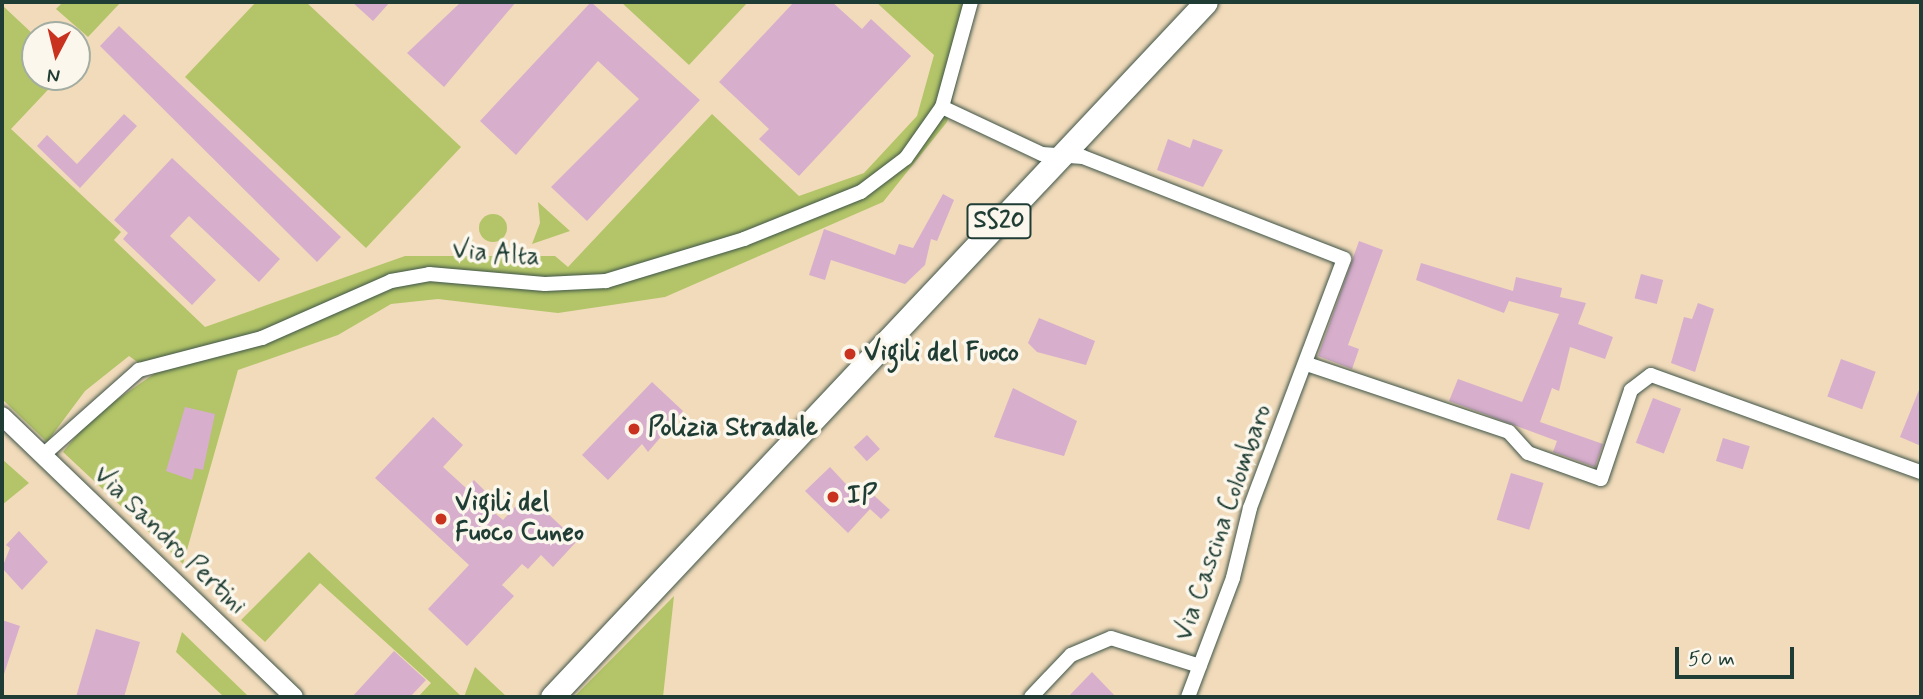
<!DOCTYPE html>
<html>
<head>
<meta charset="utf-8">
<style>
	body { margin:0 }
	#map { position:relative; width:1923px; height:699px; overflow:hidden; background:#f2dbbb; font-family:Mynerve,sans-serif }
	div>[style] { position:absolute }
	.green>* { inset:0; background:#b3c568 }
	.round { border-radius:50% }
	.building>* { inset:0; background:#d7aecc; transform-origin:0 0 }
	.roads { filter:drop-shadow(0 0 2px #3f5548) drop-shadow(0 0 2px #3f5548) }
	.minor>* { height:14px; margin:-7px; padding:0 7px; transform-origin:7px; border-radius:7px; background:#fff }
	.tertiary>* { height:18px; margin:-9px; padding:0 9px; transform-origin:9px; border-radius:9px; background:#fff }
	.primary>* { height:23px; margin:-11.5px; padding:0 11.5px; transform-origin:11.5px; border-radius:11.5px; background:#fff }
	.dots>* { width:19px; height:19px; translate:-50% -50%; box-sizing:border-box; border:4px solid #fbf7ec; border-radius:50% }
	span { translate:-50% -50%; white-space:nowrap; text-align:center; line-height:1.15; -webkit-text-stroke:7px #fbf7ec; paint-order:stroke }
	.shield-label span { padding:2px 5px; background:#fbf7ec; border:2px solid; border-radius:5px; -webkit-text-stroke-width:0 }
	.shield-label { font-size:24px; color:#1f3d34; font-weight:700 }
	.street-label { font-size:26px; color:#1f3d34 }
	.poi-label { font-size:26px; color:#1f3d34; font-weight:700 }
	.left { translate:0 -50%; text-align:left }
	.frame { position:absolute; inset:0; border:4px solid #1f3d34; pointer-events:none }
	.north { position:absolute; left:21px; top:21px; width:70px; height:70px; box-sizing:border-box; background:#fbf7ec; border:2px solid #a3ada2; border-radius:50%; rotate:187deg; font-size:19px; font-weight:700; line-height:28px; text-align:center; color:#1f3d34 }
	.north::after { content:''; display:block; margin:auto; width:24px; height:32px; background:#c8321e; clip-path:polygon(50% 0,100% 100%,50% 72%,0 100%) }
	.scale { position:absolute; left:1675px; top:647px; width:119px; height:32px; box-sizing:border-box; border:4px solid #1f3d34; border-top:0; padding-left:9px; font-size:21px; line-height:24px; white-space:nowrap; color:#1f3d34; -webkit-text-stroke:5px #fbf7ec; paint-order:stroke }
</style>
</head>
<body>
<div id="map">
	<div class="green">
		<div style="clip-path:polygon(63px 2px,121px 2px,88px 37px,56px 9px)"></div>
		<div style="clip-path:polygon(256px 2px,306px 2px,461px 147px,366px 248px,185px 77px)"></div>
		<div style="clip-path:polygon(621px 2px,748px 2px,689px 65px)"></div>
		<div style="clip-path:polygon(876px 2px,976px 2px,947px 122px,883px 202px,665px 297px,558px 313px,438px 299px,391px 304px,338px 335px,238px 370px,183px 564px,63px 452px,93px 416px,154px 374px,129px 356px,85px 391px,47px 442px,2px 399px,2px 5px,35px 36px,35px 77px,60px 77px,11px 129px,121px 232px,114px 240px,205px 327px,405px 256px,555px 256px,568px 267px,712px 114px,799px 196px,864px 173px,917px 116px,934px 55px)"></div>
		<div style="clip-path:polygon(538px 202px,570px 231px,532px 244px,540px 223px)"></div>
		<div class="round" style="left:479px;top:214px;width:28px;height:28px"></div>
		<div style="clip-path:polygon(2px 459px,29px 483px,2px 505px)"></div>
		<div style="clip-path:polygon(309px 552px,462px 697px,418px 697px,431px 683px,320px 583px,265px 642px,241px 620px)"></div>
		<div style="clip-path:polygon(674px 596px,663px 697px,574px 697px)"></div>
		<div style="clip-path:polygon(182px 632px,249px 697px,224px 697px,176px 652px)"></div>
		<div style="clip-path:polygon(475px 667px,507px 697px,464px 697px)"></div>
	</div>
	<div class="building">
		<div style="clip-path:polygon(352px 2px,390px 2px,373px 21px)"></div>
		<div style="clip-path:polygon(461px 2px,516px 2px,444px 87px,407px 53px)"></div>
		<div style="clip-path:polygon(591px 2px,700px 100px,587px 221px,551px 187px,639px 99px,598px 61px,516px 155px,480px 121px)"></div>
		<div style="clip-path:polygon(794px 2px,832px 2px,862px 29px,871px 19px,911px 56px,799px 176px,759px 139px,769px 129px,719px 82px)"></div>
		<div style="clip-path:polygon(119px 26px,341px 237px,317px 262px,100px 46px)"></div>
		<div style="clip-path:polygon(124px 114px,137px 126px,80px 188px,37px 146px,47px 135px,77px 164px)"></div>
		<div style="clip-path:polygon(1168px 139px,1190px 148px,1193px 139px,1223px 150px,1203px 187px,1157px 170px)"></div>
		<div style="clip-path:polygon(172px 158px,280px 259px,259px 282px,189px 216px,170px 236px,216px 280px,192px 305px,123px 239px,128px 233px,114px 220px)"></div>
		<div style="clip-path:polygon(943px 194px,954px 200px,937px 241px,931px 239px,925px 265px,905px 284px,831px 260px,825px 280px,809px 275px,824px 229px,895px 255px,899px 244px,913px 248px)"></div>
		<div style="clip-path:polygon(1359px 241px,1383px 250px,1348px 345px,1359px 349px,1352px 369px,1318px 356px)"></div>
		<div style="clip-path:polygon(1421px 263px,1513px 291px,1516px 277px,1562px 288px,1560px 297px,1586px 303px,1578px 324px,1613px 337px,1605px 359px,1570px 347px,1559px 391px,1552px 388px,1540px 422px,1603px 444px,1595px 467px,1553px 452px,1557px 441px,1449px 401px,1458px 379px,1522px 402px,1559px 314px,1509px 301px,1504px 313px,1416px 280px)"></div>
		<div style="left:1641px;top:274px;width:23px;height:25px;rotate:15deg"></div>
		<div style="clip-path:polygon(1698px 303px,1714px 309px,1695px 372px,1671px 363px,1684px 317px,1692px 319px)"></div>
		<div style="clip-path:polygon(1039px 318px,1095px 341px,1086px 365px,1037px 352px,1028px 343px)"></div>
		<div style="left:1841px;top:359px;width:37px;height:40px;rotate:20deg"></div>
		<div style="clip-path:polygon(652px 382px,683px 411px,648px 452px,642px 444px,608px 480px,582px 455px)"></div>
		<div style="clip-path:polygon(1921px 385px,1921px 446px,1900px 437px)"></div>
		<div style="clip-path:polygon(1013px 388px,1077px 421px,1064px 456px,994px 437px)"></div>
		<div style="left:1653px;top:398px;width:30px;height:48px;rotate:21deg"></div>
		<div style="clip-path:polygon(185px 407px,215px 414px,203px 470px,195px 468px,192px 480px,166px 471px)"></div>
		<div style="clip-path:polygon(433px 417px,463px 445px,443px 467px,466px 488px,474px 480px,490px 496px,483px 503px,503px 520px,527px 494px,577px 541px,553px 567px,541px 555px,528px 569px,522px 564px,502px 585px,514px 596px,467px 646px,428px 609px,469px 565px,375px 478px)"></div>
		<div style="left:867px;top:435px;width:19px;height:18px;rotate:47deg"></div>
		<div style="left:1723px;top:438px;width:28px;height:24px;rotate:17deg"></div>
		<div style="clip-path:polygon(830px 467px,860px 499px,868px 490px,890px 510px,881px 519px,870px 509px,848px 533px,805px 491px)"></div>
		<div style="left:1511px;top:473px;width:34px;height:49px;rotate:17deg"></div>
		<div style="clip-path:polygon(19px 531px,48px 562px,22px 590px,2px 568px,10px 548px,6px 545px)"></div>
		<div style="clip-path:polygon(2px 620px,20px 626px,4px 674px,2px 674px)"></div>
		<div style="clip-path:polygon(96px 629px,140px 642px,124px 697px,76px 697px)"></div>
		<div style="clip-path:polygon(394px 651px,426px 680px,410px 697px,352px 697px)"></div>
		<div style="clip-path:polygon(1092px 672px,1116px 697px,1068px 697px)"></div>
	</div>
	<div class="roads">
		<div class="minor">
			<div style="left:942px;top:107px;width:110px;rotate:25.2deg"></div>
			<div style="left:1042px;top:154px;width:41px;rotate:4.2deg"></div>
			<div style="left:1083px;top:157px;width:280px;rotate:21.3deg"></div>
			<div style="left:1344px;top:259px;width:266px;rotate:110.7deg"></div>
			<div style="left:1250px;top:508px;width:72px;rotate:103.7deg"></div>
			<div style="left:1233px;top:578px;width:127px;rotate:110.7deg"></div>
			<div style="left:1307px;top:364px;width:213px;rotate:18.6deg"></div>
			<div style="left:1509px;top:432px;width:28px;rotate:48deg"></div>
			<div style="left:1528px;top:453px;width:77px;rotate:19.6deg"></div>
			<div style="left:1601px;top:479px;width:94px;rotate:-71.4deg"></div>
			<div style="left:1631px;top:390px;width:25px;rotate:-37deg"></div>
			<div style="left:1651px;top:375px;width:287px;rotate:19.8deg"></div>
			<div style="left:42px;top:456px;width:130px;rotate:-41.6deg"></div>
			<div style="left:139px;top:370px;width:127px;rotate:-14.6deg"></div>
			<div style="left:262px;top:338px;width:141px;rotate:-23.8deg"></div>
			<div style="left:391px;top:281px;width:39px;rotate:-10deg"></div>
			<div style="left:429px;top:274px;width:116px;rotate:4.9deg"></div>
			<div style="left:545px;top:284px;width:61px;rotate:-2.8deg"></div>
			<div style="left:606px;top:281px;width:144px;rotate:-16.9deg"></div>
			<div style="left:744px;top:239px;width:126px;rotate:-21.9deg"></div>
			<div style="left:861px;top:192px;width:56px;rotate:-37.1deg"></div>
			<div style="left:906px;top:158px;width:62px;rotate:-54.8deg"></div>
			<div style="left:942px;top:107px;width:109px;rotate:-74.6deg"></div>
			<div style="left:1031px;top:697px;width:58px;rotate:-46.4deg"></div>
			<div style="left:1071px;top:655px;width:43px;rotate:-23deg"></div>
			<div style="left:1111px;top:638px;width:93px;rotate:17.5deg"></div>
		</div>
		<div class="tertiary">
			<div style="left:2px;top:416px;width:405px;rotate:43.9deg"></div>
		</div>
		<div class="primary">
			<div style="left:552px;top:697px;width:954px;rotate:-46.74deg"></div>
		</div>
	</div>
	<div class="dots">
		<div style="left:850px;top:354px;background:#c8321e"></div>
		<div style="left:634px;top:429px;background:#c8321e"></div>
		<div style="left:833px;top:497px;background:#c8321e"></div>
		<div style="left:441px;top:519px;background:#c8321e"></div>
	</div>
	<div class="shield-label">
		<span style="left:999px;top:221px">SS20</span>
	</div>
	<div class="street-label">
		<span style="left:496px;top:255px;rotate:5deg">Via Alta</span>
		<span style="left:1224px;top:523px;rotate:-71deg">Via Cascina Colombaro</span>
		<span style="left:169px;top:541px;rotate:44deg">Via Sandro Pertini</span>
	</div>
	<div class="poi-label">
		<span class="left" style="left:864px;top:354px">Vigili del Fuoco</span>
		<span class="left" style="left:648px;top:429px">Polizia Stradale</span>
		<span class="left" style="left:847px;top:497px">IP</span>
		<span class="left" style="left:455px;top:519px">Vigili del<br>Fuoco Cuneo</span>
	</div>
	<div class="frame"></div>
	<div class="north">N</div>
	<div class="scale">50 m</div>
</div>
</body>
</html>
